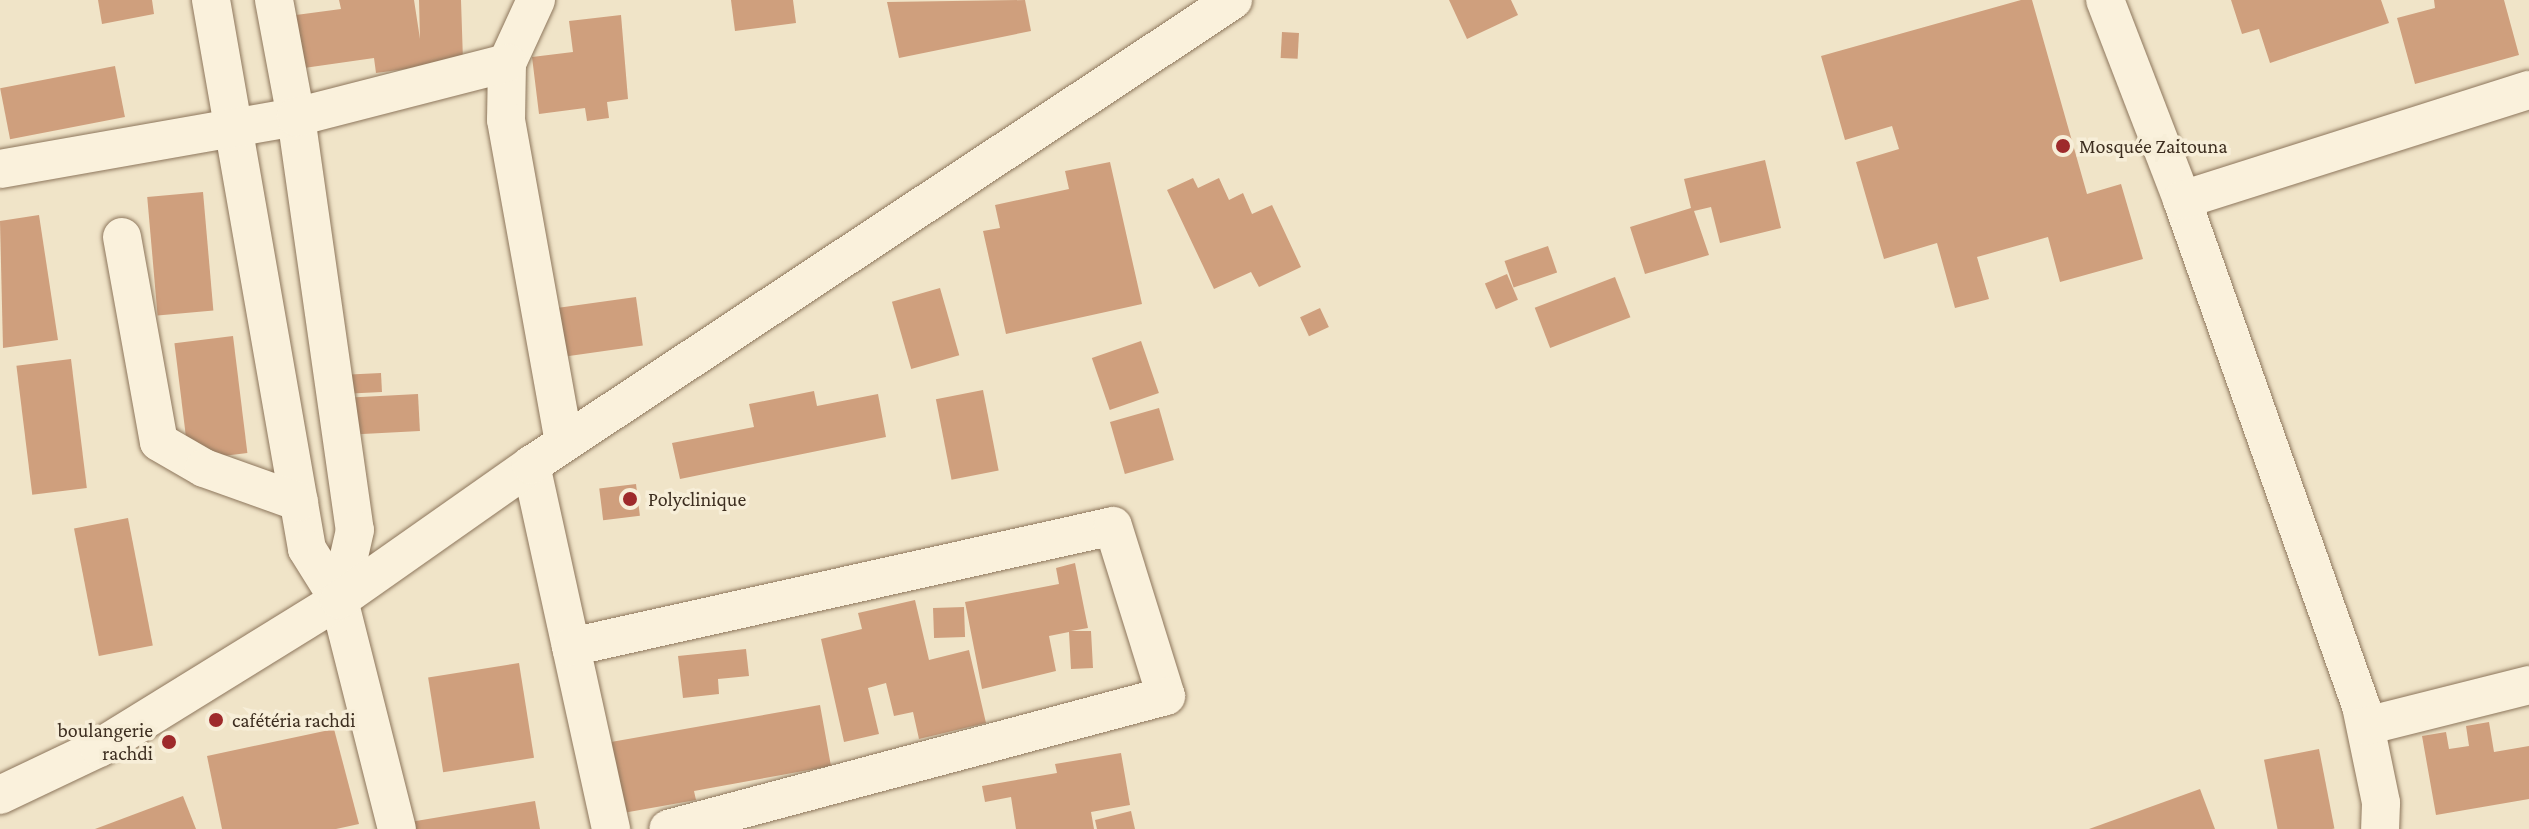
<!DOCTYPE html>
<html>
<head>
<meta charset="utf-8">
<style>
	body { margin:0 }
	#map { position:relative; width:2529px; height:829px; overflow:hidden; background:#f0e4c8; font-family:"Crimson Pro",serif }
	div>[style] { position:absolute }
	.building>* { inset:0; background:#cf9f7d; transform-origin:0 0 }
	.roads { filter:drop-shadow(0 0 2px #8d765c) drop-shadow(0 0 2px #8d765c) }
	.minor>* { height:38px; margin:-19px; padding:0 19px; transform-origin:19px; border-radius:19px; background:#faf1dc }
	.dots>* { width:22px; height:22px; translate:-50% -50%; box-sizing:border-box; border:4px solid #f7eed8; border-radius:50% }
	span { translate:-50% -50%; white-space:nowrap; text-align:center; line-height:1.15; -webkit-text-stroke:7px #f7eed8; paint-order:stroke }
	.poi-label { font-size:20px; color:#3d2e20 }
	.left { translate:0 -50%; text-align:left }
	.right { translate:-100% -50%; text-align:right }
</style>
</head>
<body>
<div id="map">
	<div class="building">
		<div style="clip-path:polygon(98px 0,152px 0,154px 14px,102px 24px)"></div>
		<div style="clip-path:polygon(339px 0,414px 0,420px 39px,419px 0,461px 0,464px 91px,421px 67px,376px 73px,374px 58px,304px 68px,296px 15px,341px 9px)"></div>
		<div style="clip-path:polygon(731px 0,793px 0,796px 23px,735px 31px)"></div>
		<div style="clip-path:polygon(1025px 0,1031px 31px,899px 58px,887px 2px)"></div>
		<div style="clip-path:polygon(1449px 0,1511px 0,1518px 15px,1467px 39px)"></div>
		<div style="clip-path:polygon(2021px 0,2032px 0,2087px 194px,2121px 184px,2143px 259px,2060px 282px,2048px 237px,1977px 257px,1989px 299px,1955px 308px,1937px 243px,1884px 259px,1856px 162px,1899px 149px,1892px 126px,1845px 140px,1821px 56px)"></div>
		<div style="clip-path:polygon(2231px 0,2381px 0,2389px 23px,2270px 63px,2259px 29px,2242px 34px)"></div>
		<div style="clip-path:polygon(2434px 0,2504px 0,2519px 55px,2415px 84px,2397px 18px,2435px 8px)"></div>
		<div style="clip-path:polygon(621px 15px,628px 99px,607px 102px,609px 118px,587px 121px,585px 108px,539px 114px,532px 57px,573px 52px,569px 21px)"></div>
		<div style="left:1282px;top:32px;width:17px;height:26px;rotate:3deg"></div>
		<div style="left:115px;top:66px;width:52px;height:117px;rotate:79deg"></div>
		<div style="clip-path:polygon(1765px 160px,1781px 228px,1720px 243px,1711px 207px,1694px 211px,1709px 255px,1645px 274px,1630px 227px,1691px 208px,1684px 179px)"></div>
		<div style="clip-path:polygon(1110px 162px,1142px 304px,1006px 334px,983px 231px,1000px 228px,995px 205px,1069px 189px,1065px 171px)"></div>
		<div style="clip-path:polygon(1193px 178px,1198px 188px,1219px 178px,1229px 200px,1243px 193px,1252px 214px,1272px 205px,1301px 267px,1259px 287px,1251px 272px,1214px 289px,1167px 190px)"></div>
		<div style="left:203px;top:192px;width:119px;height:56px;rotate:85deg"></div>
		<div style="clip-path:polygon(39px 215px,58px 340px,3px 348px,0 221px)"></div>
		<div style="left:1548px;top:246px;width:28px;height:46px;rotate:71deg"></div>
		<div style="left:1507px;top:274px;width:28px;height:24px;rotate:67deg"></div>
		<div style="left:1615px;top:277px;width:43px;height:86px;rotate:69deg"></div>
		<div style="left:940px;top:288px;width:70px;height:50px;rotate:74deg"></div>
		<div style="left:636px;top:297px;width:49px;height:78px;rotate:82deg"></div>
		<div style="left:1320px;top:308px;width:21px;height:22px;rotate:65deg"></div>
		<div style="left:233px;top:336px;width:118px;height:59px;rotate:83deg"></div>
		<div style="left:1141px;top:341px;width:55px;height:52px;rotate:71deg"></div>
		<div style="left:71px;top:359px;width:130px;height:55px;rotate:83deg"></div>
		<div style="left:381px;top:373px;width:19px;height:31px;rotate:87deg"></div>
		<div style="left:983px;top:390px;width:82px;height:48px;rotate:79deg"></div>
		<div style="clip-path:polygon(814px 391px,817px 406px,878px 394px,886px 437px,680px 479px,672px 443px,754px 427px,749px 404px)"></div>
		<div style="left:418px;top:394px;width:37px;height:67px;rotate:87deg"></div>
		<div style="left:1159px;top:408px;width:54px;height:51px;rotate:74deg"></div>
		<div style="left:636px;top:484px;width:32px;height:37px;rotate:83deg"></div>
		<div style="left:128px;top:518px;width:130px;height:55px;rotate:79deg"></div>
		<div style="clip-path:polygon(1075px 563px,1088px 628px,1071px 631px,1091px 631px,1093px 668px,1071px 669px,1069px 632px,1049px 636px,1056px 671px,982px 689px,965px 602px,1059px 584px,1056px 568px)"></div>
		<div style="clip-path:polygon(915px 600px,929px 660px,969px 650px,986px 723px,919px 739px,913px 712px,894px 716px,886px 683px,868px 688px,879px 734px,844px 742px,821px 639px,862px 629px,858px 613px)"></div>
		<div style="left:964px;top:607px;width:30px;height:31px;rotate:88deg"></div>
		<div style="clip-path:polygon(746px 649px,749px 676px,718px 679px,719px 694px,683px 698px,678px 656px)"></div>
		<div style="left:519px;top:663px;width:96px;height:92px;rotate:81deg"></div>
		<div style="clip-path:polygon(820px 705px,831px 766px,694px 791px,696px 800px,623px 813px,611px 742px)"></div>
		<div style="clip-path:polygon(2489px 722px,2494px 752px,2529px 746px,2529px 799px,2436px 815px,2422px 736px,2446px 732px,2449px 749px,2469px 746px,2466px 726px)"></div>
		<div style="clip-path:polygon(334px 729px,359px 824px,336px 829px,222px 829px,207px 756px)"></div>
		<div style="left:2319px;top:749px;width:81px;height:56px;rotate:79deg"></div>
		<div style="clip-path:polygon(1121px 753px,1130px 805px,1091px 812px,1094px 829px,1016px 829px,1011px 797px,985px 802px,982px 786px,1057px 773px,1055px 764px)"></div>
		<div style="clip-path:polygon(2200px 789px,2215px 829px,2089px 829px)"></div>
		<div style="clip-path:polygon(183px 796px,196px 829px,95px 829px)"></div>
		<div style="clip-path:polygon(535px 801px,540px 829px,393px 829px,392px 825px)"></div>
		<div style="clip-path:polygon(1131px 811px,1135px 829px,1097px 829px,1095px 820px)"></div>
	</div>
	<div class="roads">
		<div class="minor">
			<div style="left:211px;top:0;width:557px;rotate:80.08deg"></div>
			<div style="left:307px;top:549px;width:60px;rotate:57.9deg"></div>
			<div style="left:339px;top:600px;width:236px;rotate:75.8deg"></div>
			<div style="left:274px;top:0;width:119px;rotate:79.4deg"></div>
			<div style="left:296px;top:117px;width:417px;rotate:81.9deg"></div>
			<div style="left:355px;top:530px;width:72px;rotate:102.9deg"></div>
			<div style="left:536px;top:0;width:69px;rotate:114.7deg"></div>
			<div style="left:507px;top:63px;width:57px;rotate:91deg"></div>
			<div style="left:506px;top:120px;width:328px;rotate:79.8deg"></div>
			<div style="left:2105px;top:0;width:214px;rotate:68.9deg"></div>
			<div style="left:2182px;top:200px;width:537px;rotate:70.52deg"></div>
			<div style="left:2361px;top:706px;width:99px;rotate:78.3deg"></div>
			<div style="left:2381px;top:803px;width:26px;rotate:92deg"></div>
			<div style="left:0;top:169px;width:301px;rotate:-10deg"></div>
			<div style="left:296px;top:117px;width:218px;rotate:-14.4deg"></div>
			<div style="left:2182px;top:200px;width:364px;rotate:-17.6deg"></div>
			<div style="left:122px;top:237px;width:208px;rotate:79.8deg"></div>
			<div style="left:159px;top:442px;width:52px;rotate:30deg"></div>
			<div style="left:204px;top:468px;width:101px;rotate:19.7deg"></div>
			<div style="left:531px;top:465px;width:373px;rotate:77.6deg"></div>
			<div style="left:571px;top:647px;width:555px;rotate:-12.58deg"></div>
			<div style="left:1113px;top:526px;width:178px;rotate:72.7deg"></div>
			<div style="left:1166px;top:696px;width:515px;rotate:165.05deg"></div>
			<div style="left:2366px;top:726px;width:168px;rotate:-14.1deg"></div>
			<div style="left:0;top:795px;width:110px;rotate:-25.4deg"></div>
			<div style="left:99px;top:748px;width:282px;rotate:-31.7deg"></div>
			<div style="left:339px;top:600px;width:235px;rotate:-35.1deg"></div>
			<div style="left:531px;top:465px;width:842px;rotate:-33.52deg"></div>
		</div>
	</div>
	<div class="dots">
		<div style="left:2063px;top:146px;background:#9e2a2b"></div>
		<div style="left:630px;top:499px;background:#9e2a2b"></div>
		<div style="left:216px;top:720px;background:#9e2a2b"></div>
		<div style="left:169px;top:742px;background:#9e2a2b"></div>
	</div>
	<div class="poi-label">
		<span class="left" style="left:2079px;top:146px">Mosquée Zaitouna</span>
		<span class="left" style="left:648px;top:499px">Polyclinique</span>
		<span class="left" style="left:232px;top:720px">cafétéria rachdi</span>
		<span class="right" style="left:153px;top:742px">boulangerie<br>rachdi</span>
	</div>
</div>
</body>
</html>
